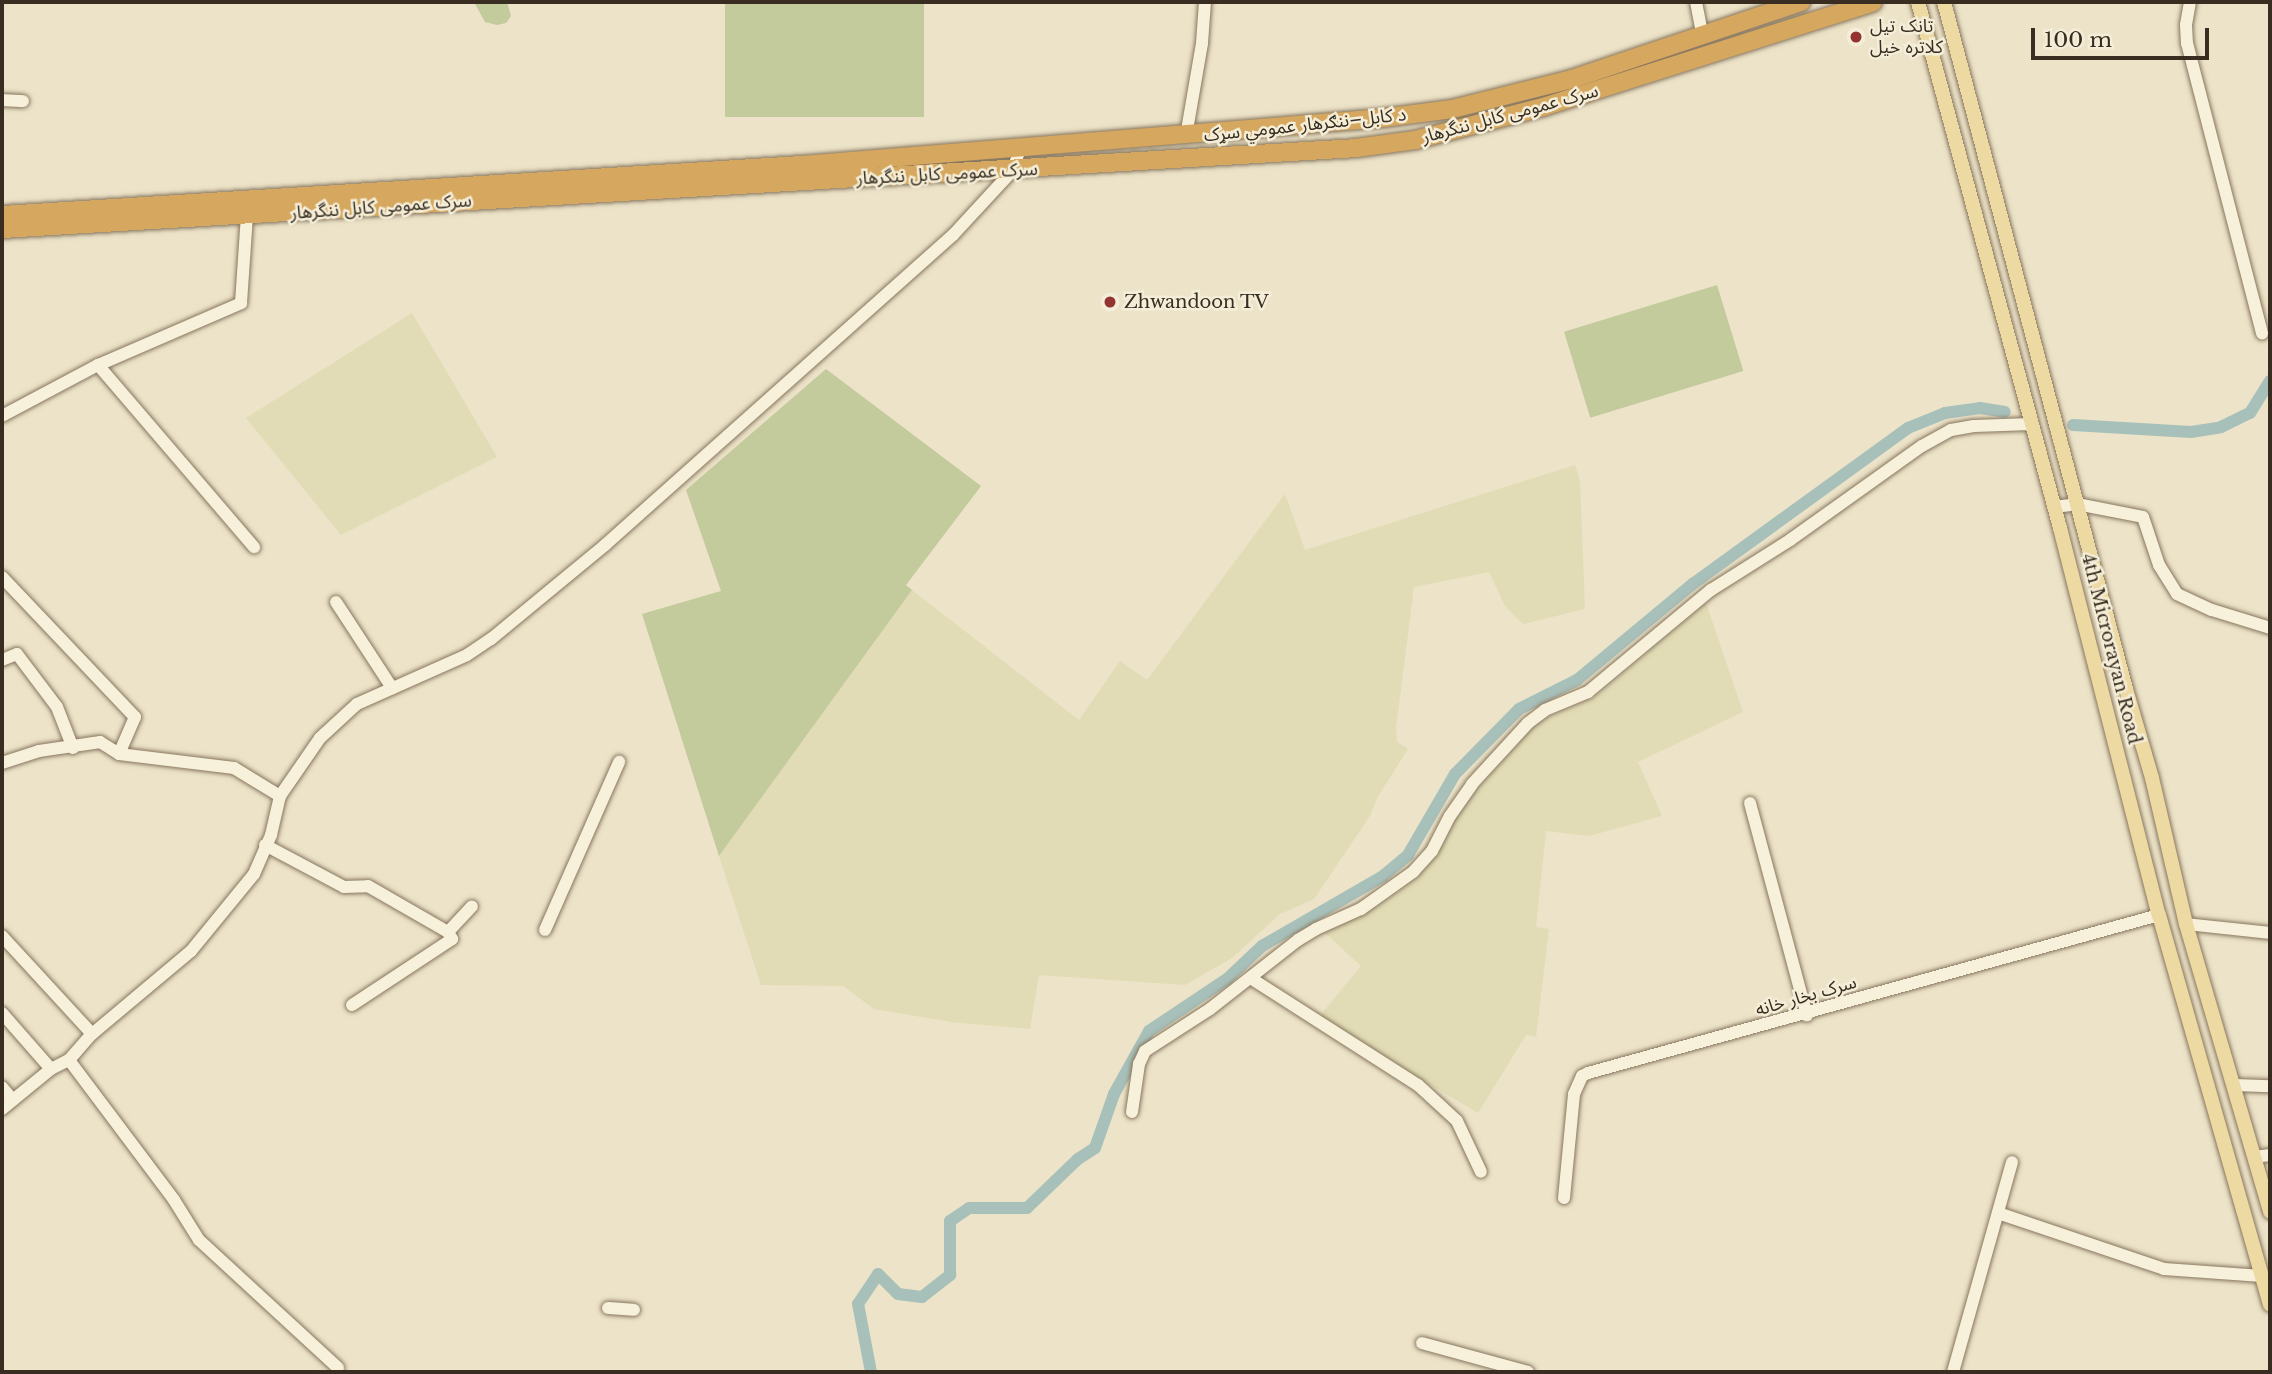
<!DOCTYPE html>
<html>
<head>
<meta charset="utf-8">
<style>
	body { margin:0 }
	#map { position:relative; width:2272px; height:1374px; overflow:hidden; background:#ece3c8; font-family:"Libre Baskerville","Noto Sans Arabic",serif }
	div>[style] { position:absolute }
	.farmland>* { inset:0; background:#e1dcb5 }
	.green>* { inset:0; background:#c3ca9c; transform-origin:0 0 }
	.canal>* { height:12px; margin:-6px; padding:0 6px; transform-origin:6px; border-radius:6px; background:#a8c0ba }
	.roads { filter:drop-shadow(0 0 2px #87765e) drop-shadow(0 0 2px #87765e) }
	.minor>* { height:12px; margin:-6px; padding:0 6px; transform-origin:6px; border-radius:6px; background:#f7f0db }
	.major>* { height:14px; margin:-7px; padding:0 7px; transform-origin:7px; border-radius:7px; background:#edd9a2 }
	.highway>* { height:18px; margin:-9px; padding:0 9px; transform-origin:9px; border-radius:9px; background:#d6a75e }
	.dots>* { width:19px; height:19px; translate:-50% -50%; box-sizing:border-box; border:4px solid #f4edd7; border-radius:50% }
	span { translate:-50% -50%; white-space:nowrap; text-align:center; line-height:1.15; -webkit-text-stroke:5px #f4edd7; paint-order:stroke }
	.poi-label { font-size:18px; color:#382d20 }
	.left { translate:0 -50%; text-align:left }
	.street-label { font-size:18px; color:#382d20 }
	.frame { position:absolute; inset:0; border:4px solid #382d20; pointer-events:none }
	.scale { position:absolute; left:2031px; top:28px; width:178px; height:32px; box-sizing:border-box; border:4px solid #382d20; border-top:0; padding-left:9px; font-size:21px; line-height:24px; white-space:nowrap; color:#382d20; -webkit-text-stroke:5px #f4edd7; paint-order:stroke }
</style>
</head>
<body>
<div id="map">
	<div class="farmland">
		<div style="clip-path:polygon(412px 313px,497px 457px,341px 535px,246px 418px)"></div>
		<div style="clip-path:polygon(1575px 465px,1580px 481px,1585px 609px,1523px 624px,1505px 606px,1489px 572px,1414px 587px,1396px 728px,1397px 742px,1408px 749px,1377px 798px,1370px 816px,1314px 899px,1280px 914px,1232px 958px,1185px 985px,1039px 975px,1030px 1029px,951px 1022px,874px 1009px,843px 986px,761px 985px,719px 856px,912px 590px,1079px 720px,1120px 661px,1147px 680px,1285px 494px,1305px 550px)"></div>
		<div style="clip-path:polygon(1706px 603px,1743px 712px,1638px 762px,1662px 816px,1589px 836px,1546px 831px,1536px 927px,1549px 929px,1536px 1037px,1526px 1035px,1478px 1113px,1318px 1018px,1361px 966px,1323px 931px,1377px 907px,1415px 880px,1438px 852px,1458px 811px,1531px 729px,1547px 718px,1594px 698px)"></div>
	</div>
	<div class="green">
		<div style="clip-path:polygon(474px 2px,507px 2px,511px 16px,506px 23px,497px 25px,485px 22px)"></div>
		<div style="left:725px;top:2px;width:199px;height:115px"></div>
		<div style="left:1717px;top:285px;width:90px;height:160px;rotate:73deg"></div>
		<div style="clip-path:polygon(826px 369px,981px 486px,906px 585px,912px 590px,719px 856px,642px 614px,721px 591px,686px 490px)"></div>
	</div>
	<div class="canal">
		<div style="left:2073px;top:425px;width:118px;rotate:3.4deg"></div>
		<div style="left:2191px;top:432px;width:30px;rotate:-9deg"></div>
		<div style="left:2221px;top:427px;width:32px;rotate:-26deg"></div>
		<div style="left:2250px;top:413px;width:38px;rotate:-58deg"></div>
		<div style="left:871px;top:1372px;width:69px;rotate:-100.8deg"></div>
		<div style="left:858px;top:1304px;width:36px;rotate:-56deg"></div>
		<div style="left:878px;top:1274px;width:28px;rotate:45deg"></div>
		<div style="left:898px;top:1294px;width:24px;rotate:7deg"></div>
		<div style="left:922px;top:1297px;width:36px;rotate:-38deg"></div>
		<div style="left:950px;top:1275px;width:54px;rotate:-90deg"></div>
		<div style="left:950px;top:1221px;width:23px;rotate:-34deg"></div>
		<div style="left:969px;top:1208px;width:58px"></div>
		<div style="left:1027px;top:1208px;width:71px;rotate:-43.9deg"></div>
		<div style="left:1078px;top:1159px;width:20px;rotate:-33deg"></div>
		<div style="left:1095px;top:1148px;width:57px;rotate:-70.6deg"></div>
		<div style="left:1114px;top:1094px;width:72px;rotate:-60.9deg"></div>
		<div style="left:1149px;top:1031px;width:94px;rotate:-33.7deg"></div>
		<div style="left:1227px;top:979px;width:48px;rotate:-43.3deg"></div>
		<div style="left:1262px;top:946px;width:140px;rotate:-30deg"></div>
		<div style="left:1383px;top:876px;width:33px;rotate:-40deg"></div>
		<div style="left:1408px;top:855px;width:94px;rotate:-59.9deg"></div>
		<div style="left:1455px;top:774px;width:91px;rotate:-45.4deg"></div>
		<div style="left:1519px;top:709px;width:65px;rotate:-26.6deg"></div>
		<div style="left:1577px;top:680px;width:152px;rotate:-39.7deg"></div>
		<div style="left:1694px;top:583px;width:264px;rotate:-35.9deg"></div>
		<div style="left:1908px;top:428px;width:40px;rotate:-22deg"></div>
		<div style="left:1945px;top:413px;width:35px;rotate:-8deg"></div>
		<div style="left:1980px;top:408px;width:25px;rotate:9deg"></div>
	</div>
	<div class="roads">
		<div class="minor">
			<div style="left:1696px;top:2px;width:33px;rotate:79deg"></div>
			<div style="left:2190px;top:2px;width:23px;rotate:100deg"></div>
			<div style="left:2186px;top:25px;width:18px;rotate:87deg"></div>
			<div style="left:2187px;top:43px;width:300px;rotate:75.5deg"></div>
			<div style="left:2px;top:100px;width:21px;rotate:3deg"></div>
			<div style="left:1186px;top:136px;width:94px;rotate:-80.2deg"></div>
			<div style="left:1202px;top:43px;width:41px;rotate:-85.8deg"></div>
			<div style="left:98px;top:365px;width:240px;rotate:49.4deg"></div>
			<div style="left:2px;top:416px;width:109px;rotate:-28deg"></div>
			<div style="left:98px;top:365px;width:156px;rotate:-23.4deg"></div>
			<div style="left:241px;top:303px;width:88px;rotate:-86.1deg"></div>
			<div style="left:2054px;top:507px;width:23px;rotate:-7deg"></div>
			<div style="left:2077px;top:504px;width:67px;rotate:11.1deg"></div>
			<div style="left:2143px;top:517px;width:51px;rotate:71.6deg"></div>
			<div style="left:2159px;top:565px;width:34px;rotate:58deg"></div>
			<div style="left:2177px;top:594px;width:38px;rotate:25deg"></div>
			<div style="left:2212px;top:610px;width:61px;rotate:17.2deg"></div>
			<div style="left:2px;top:577px;width:193px;rotate:46.5deg"></div>
			<div style="left:135px;top:717px;width:40px;rotate:113.4deg"></div>
			<div style="left:336px;top:602px;width:103px;rotate:56.9deg"></div>
			<div style="left:2px;top:660px;width:16px;rotate:-22deg"></div>
			<div style="left:17px;top:654px;width:66px;rotate:53deg"></div>
			<div style="left:57px;top:707px;width:44px;rotate:68.7deg"></div>
			<div style="left:2px;top:763px;width:39px;rotate:-18deg"></div>
			<div style="left:39px;top:751px;width:62px;rotate:-8.4deg"></div>
			<div style="left:100px;top:742px;width:22px;rotate:32deg"></div>
			<div style="left:119px;top:754px;width:116px;rotate:6.9deg"></div>
			<div style="left:234px;top:768px;width:54px;rotate:31.3deg"></div>
			<div style="left:1750px;top:803px;width:220px;rotate:75deg"></div>
			<div style="left:265px;top:845px;width:89px;rotate:28deg"></div>
			<div style="left:344px;top:887px;width:24px;rotate:-2deg"></div>
			<div style="left:368px;top:886px;width:92px;rotate:29.9deg"></div>
			<div style="left:2186px;top:924px;width:84px;rotate:6.1deg"></div>
			<div style="left:545px;top:930px;width:184px;rotate:-66.2deg"></div>
			<div style="left:2px;top:936px;width:133px;rotate:47.4deg"></div>
			<div style="left:1252px;top:979px;width:197px;rotate:32.6deg"></div>
			<div style="left:1418px;top:1085px;width:53px;rotate:42.7deg"></div>
			<div style="left:1457px;top:1121px;width:56px;rotate:64.8deg"></div>
			<div style="left:352px;top:1005px;width:120px;rotate:-33.4deg"></div>
			<div style="left:452px;top:939px;width:8px;rotate:-120deg"></div>
			<div style="left:448px;top:932px;width:35px;rotate:-47deg"></div>
			<div style="left:2px;top:1013px;width:74px;rotate:48.8deg"></div>
			<div style="left:69px;top:1060px;width:175px;rotate:53.1deg"></div>
			<div style="left:174px;top:1200px;width:47px;rotate:58deg"></div>
			<div style="left:199px;top:1240px;width:189px;rotate:42.6deg"></div>
			<div style="left:2235px;top:1085px;width:35px;rotate:2deg"></div>
			<div style="left:2px;top:1087px;width:17px;rotate:50deg"></div>
			<div style="left:2px;top:1109px;width:63px;rotate:-39.2deg"></div>
			<div style="left:51px;top:1069px;width:20px;rotate:-27deg"></div>
			<div style="left:69px;top:1060px;width:35px;rotate:-49deg"></div>
			<div style="left:92px;top:1034px;width:129px;rotate:-40deg"></div>
			<div style="left:191px;top:951px;width:99px;rotate:-50.7deg"></div>
			<div style="left:254px;top:874px;width:43px;rotate:-66.4deg"></div>
			<div style="left:271px;top:835px;width:40px;rotate:-77deg"></div>
			<div style="left:280px;top:796px;width:70px;rotate:-55.4deg"></div>
			<div style="left:320px;top:738px;width:50px;rotate:-42.6deg"></div>
			<div style="left:357px;top:704px;width:120px;rotate:-24deg"></div>
			<div style="left:467px;top:655px;width:29px;rotate:-34deg"></div>
			<div style="left:491px;top:639px;width:148px;rotate:-39.5deg"></div>
			<div style="left:605px;top:545px;width:466px;rotate:-41.7deg"></div>
			<div style="left:953px;top:235px;width:88px;rotate:-47.3deg"></div>
			<div style="left:1013px;top:170px;width:22px;rotate:-72deg"></div>
			<div style="left:1132px;top:1112px;width:49px;rotate:-81.7deg"></div>
			<div style="left:1139px;top:1064px;width:14px;rotate:-65deg"></div>
			<div style="left:1145px;top:1051px;width:77px;rotate:-32.9deg"></div>
			<div style="left:1210px;top:1009px;width:112px;rotate:-38.1deg"></div>
			<div style="left:1298px;top:940px;width:21px;rotate:-31deg"></div>
			<div style="left:1316px;top:929px;width:49px;rotate:-24deg"></div>
			<div style="left:1361px;top:909px;width:64px;rotate:-35.4deg"></div>
			<div style="left:1413px;top:872px;width:28px;rotate:-48deg"></div>
			<div style="left:1432px;top:851px;width:39px;rotate:-63deg"></div>
			<div style="left:1450px;top:816px;width:39px;rotate:-55deg"></div>
			<div style="left:1472px;top:784px;width:83px;rotate:-47.4deg"></div>
			<div style="left:1528px;top:723px;width:21px;rotate:-37deg"></div>
			<div style="left:1545px;top:710px;width:47px;rotate:-22.7deg"></div>
			<div style="left:1588px;top:692px;width:160px;rotate:-39.7deg"></div>
			<div style="left:1711px;top:590px;width:93px;rotate:-32.3deg"></div>
			<div style="left:1790px;top:540px;width:162px;rotate:-35.5deg"></div>
			<div style="left:1922px;top:446px;width:33px;rotate:-29deg"></div>
			<div style="left:1951px;top:430px;width:23px;rotate:-10deg"></div>
			<div style="left:1974px;top:426px;width:57px;rotate:-2deg"></div>
			<div style="left:2254px;top:1157px;width:16px;rotate:-7deg"></div>
			<div style="left:1564px;top:1198px;width:104px;rotate:-84.5deg"></div>
			<div style="left:1574px;top:1094px;width:20px;rotate:-66deg"></div>
			<div style="left:1582px;top:1076px;width:7px;rotate:-27deg"></div>
			<div style="left:1588px;top:1073px;width:592px;rotate:-15.47deg"></div>
			<div style="left:1998px;top:1213px;width:175px;rotate:18.6deg"></div>
			<div style="left:2164px;top:1269px;width:98px;rotate:4.1deg"></div>
			<div style="left:608px;top:1308px;width:26px;rotate:4deg"></div>
			<div style="left:1422px;top:1343px;width:110px;rotate:15.3deg"></div>
			<div style="left:1953px;top:1372px;width:218px;rotate:-74.3deg"></div>
		</div>
		<div class="major">
			<div style="left:1918px;top:2px;width:545px;rotate:74.89deg"></div>
			<div style="left:2060px;top:528px;width:399px;rotate:75.7deg"></div>
			<div style="left:2159px;top:915px;width:405px;rotate:74.1deg"></div>
			<div style="left:1944px;top:2px;width:711px;rotate:75.16deg"></div>
			<div style="left:2126px;top:689px;width:93px;rotate:73.7deg"></div>
			<div style="left:2152px;top:778px;width:150px;rotate:76.9deg"></div>
			<div style="left:2186px;top:924px;width:300px;rotate:73.7deg"></div>
		</div>
		<div class="highway">
			<div style="left:2px;top:215px;width:802px;rotate:-3.58deg"></div>
			<div style="left:802px;top:165px;width:583px;rotate:-4.62deg"></div>
			<div style="left:1383px;top:118px;width:70px;rotate:-7.4deg"></div>
			<div style="left:1452px;top:109px;width:124px;rotate:-14deg"></div>
			<div style="left:1572px;top:79px;width:242px;rotate:-18.6deg"></div>
			<div style="left:2px;top:229px;width:1356px;rotate:-3.42deg"></div>
			<div style="left:1356px;top:148px;width:60px;rotate:-7.7deg"></div>
			<div style="left:1415px;top:140px;width:135px;rotate:-14.5deg"></div>
			<div style="left:1546px;top:106px;width:343px;rotate:-17.6deg"></div>
		</div>
	</div>
	<div class="dots">
		<div style="left:1856px;top:37px;background:#933431"></div>
		<div style="left:1110px;top:302px;background:#933431"></div>
	</div>
	<div class="poi-label">
		<span class="left" style="left:1870px;top:37px">تانک تیل<br>کلاتره خیل</span>
		<span class="left" style="left:1124px;top:302px">Zhwandoon TV</span>
	</div>
	<div class="street-label">
		<span style="left:1510px;top:114px;rotate:-15deg">سرک عمومی کابل ننگرهار</span>
		<span style="left:1305px;top:125px;rotate:-6deg">د کابل–ننګرهار عمومي سړک</span>
		<span style="left:947px;top:174px;rotate:-3deg">سرک عمومی کابل ننگرهار</span>
		<span style="left:381px;top:207px;rotate:-4deg">سرک عمومی کابل ننگرهار</span>
		<span style="left:2111px;top:649px;rotate:76deg">4th Microrayan Road</span>
		<span style="left:1806px;top:996px;rotate:-16deg">سرک بخار خانه</span>
	</div>
	<div class="frame"></div>
	<div class="scale">100 m</div>
</div>
</body>
</html>
